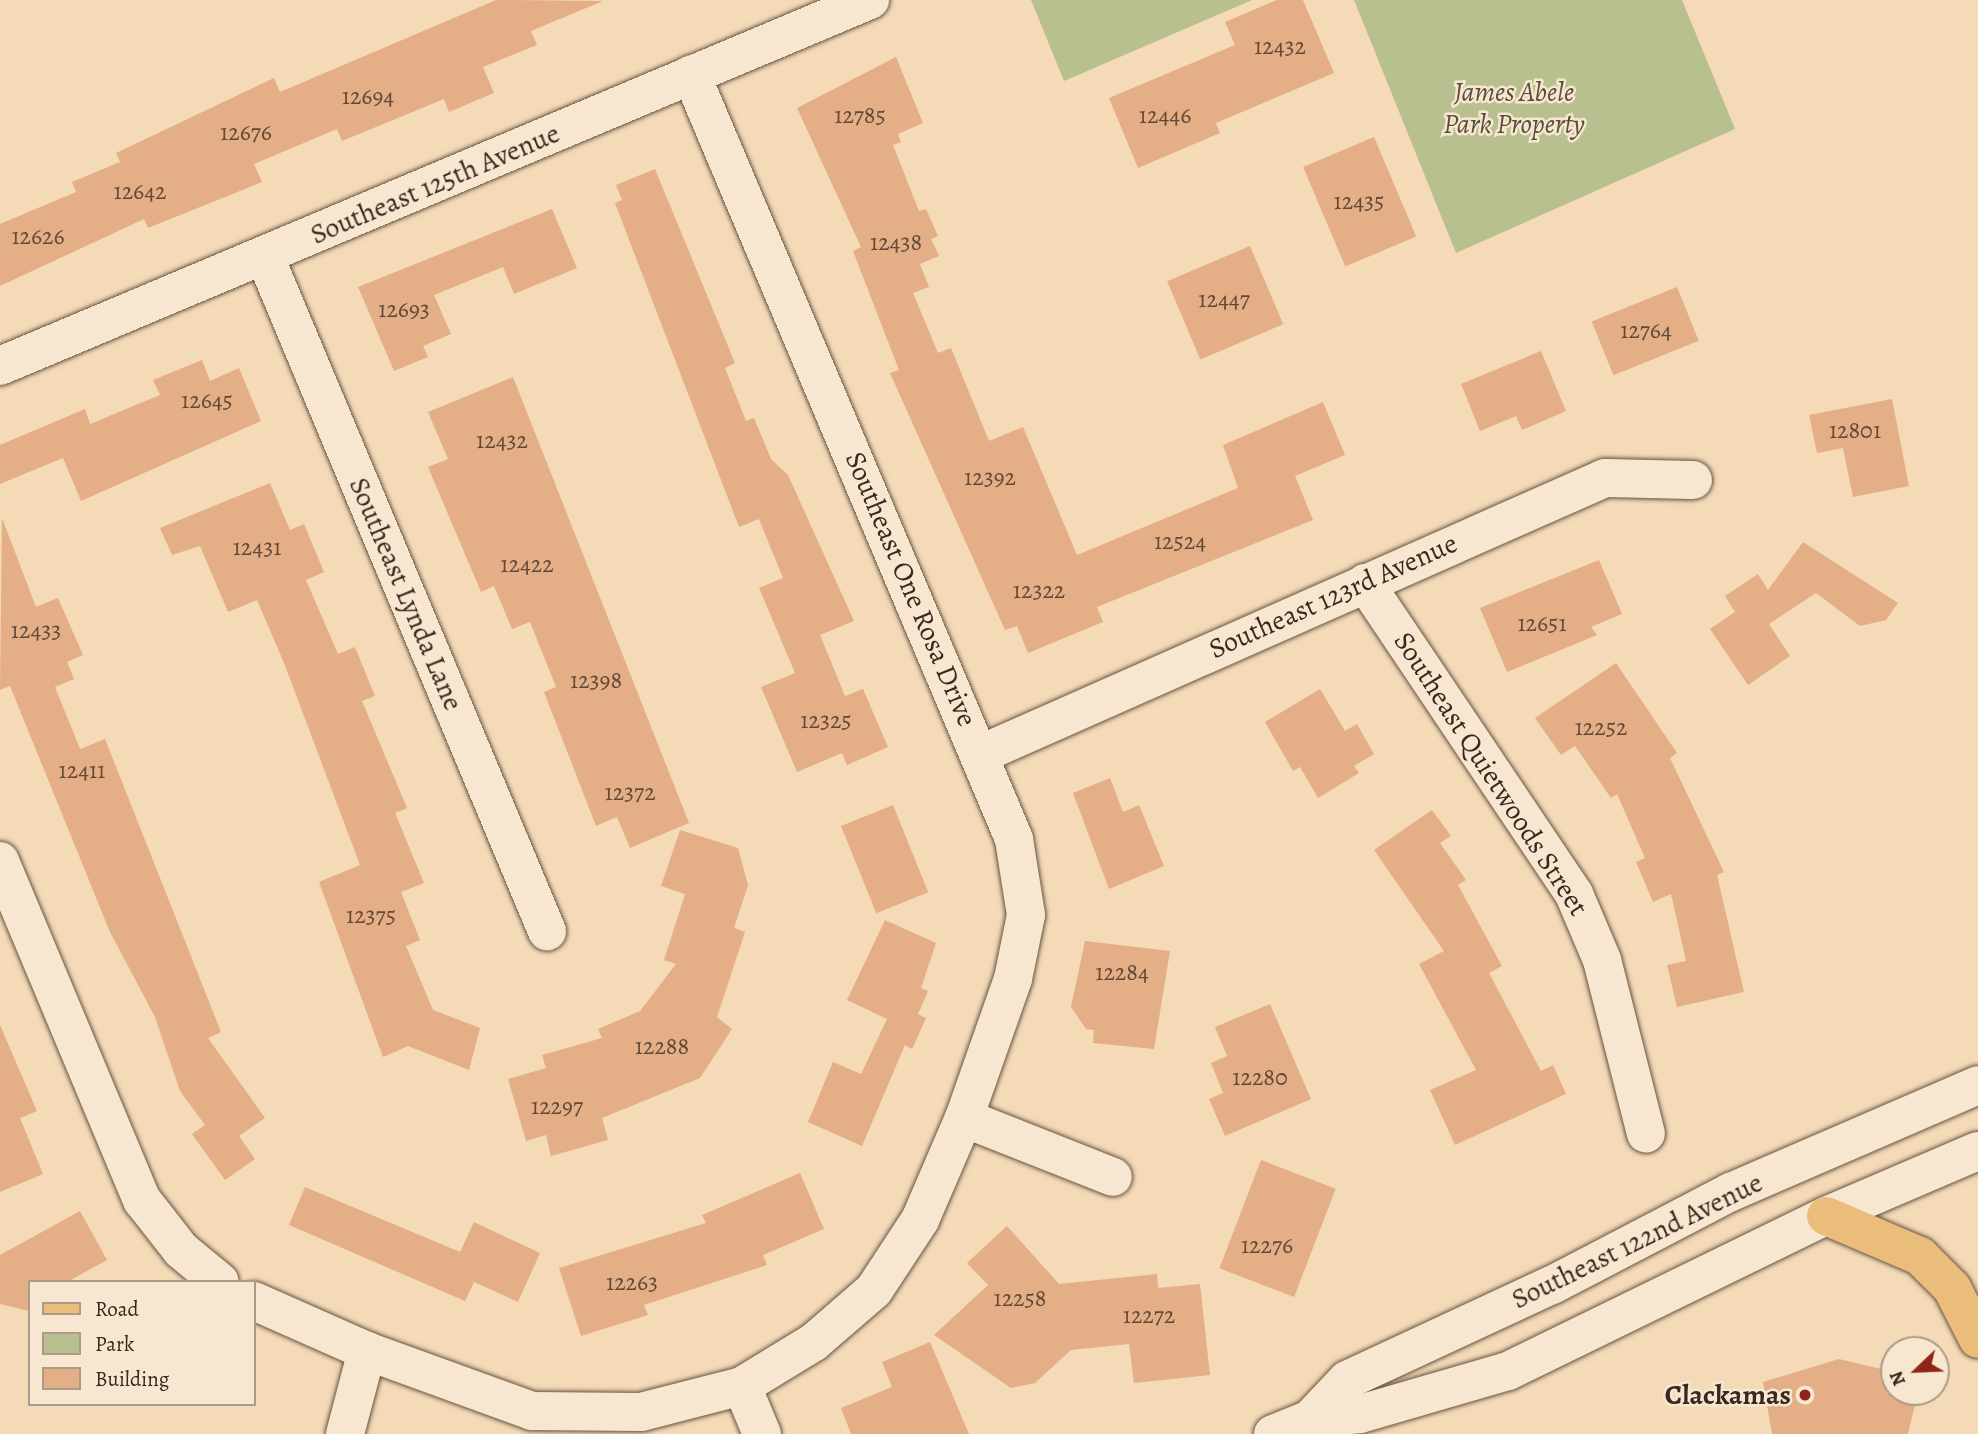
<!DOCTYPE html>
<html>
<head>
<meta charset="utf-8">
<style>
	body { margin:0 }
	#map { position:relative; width:1978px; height:1434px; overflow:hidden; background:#f4dab6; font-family:Alegreya,serif }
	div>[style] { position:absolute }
	.green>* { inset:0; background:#b9c090 }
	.building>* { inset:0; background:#e4ae86; transform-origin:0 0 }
	.roads { filter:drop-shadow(0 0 2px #675444) drop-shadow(0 0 2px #675444) }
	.minor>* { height:38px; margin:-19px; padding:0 19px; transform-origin:19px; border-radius:19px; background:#f8e7d0 }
	.secondary>* { height:38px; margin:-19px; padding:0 19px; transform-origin:19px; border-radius:19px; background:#f8e7d0 }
	.primary>* { height:38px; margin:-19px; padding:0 19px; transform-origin:19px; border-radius:19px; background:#eabd7b }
	.dots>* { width:19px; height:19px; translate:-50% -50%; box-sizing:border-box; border:4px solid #f8e7d0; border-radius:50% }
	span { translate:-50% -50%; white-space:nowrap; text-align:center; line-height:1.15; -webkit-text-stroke:5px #f8e7d0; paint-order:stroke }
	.number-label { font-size:24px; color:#634a38 }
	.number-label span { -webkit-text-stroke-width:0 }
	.park-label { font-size:28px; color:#584e3a; font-style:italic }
	.street-label { font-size:28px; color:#38281e }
	.poi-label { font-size:28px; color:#38281e; font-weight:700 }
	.right { translate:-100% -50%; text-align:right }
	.legend { position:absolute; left:28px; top:1280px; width:228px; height:126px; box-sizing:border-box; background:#f8e7d0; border:2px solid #ab9b89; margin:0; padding:9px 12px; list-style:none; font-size:21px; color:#38281e }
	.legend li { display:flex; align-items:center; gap:14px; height:35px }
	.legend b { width:35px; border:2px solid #ab9b89 }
	.north { position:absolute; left:1880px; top:1336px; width:70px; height:70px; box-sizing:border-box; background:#f8e7d0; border:2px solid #ab9b89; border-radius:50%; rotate:247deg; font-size:19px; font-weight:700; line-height:28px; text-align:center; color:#38281e }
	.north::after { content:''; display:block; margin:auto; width:24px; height:32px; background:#8f2418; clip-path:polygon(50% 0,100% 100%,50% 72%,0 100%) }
</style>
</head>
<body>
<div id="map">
	<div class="green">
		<div style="clip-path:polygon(1031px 0,1252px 0,1064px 81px)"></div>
		<div style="clip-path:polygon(1354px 0,1682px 0,1735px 129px,1456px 253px)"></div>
	</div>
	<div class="building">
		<div style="clip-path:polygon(496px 0,603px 1px,531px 31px,537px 45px,483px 67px,494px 93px,449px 112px,444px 99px,342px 141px,337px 129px,254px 164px,262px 182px,148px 228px,144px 219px,0 286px,0 224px,76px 192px,72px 182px,120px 162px,116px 153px,274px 78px,280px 92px)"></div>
		<div style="clip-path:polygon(1277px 0,1303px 0,1334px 73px,1216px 123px,1220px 133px,1138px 168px,1109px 98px,1235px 45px,1225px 22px)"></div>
		<div style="clip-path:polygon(896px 57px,923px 123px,898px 134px,901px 142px,893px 145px,919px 211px,926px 209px,938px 236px,931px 239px,939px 256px,920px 264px,929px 287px,913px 293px,938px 353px,951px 348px,989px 441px,1023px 427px,1077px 555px,1238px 488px,1223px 445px,1323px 402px,1345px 455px,1295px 476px,1313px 520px,1097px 607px,1103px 622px,1028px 653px,1017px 626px,1005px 630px,890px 373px,899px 370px,853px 251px,861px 247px,797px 108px)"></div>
		<div style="left:1374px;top:137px;width:108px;height:77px;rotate:67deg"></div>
		<div style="clip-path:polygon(655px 169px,735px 363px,725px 368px,746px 421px,754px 418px,771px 459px,788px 475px,854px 621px,820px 635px,845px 696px,863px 689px,888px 747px,847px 765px,842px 753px,797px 772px,761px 687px,795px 673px,759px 588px,783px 578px,759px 519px,739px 527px,615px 203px,622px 200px,616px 185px)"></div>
		<div style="clip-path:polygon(552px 209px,577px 268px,514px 294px,503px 267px,434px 295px,451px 334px,423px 346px,428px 357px,394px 371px,358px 287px)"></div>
		<div style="left:1250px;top:246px;width:85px;height:90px;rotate:67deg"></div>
		<div style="left:1677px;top:287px;width:58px;height:92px;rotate:68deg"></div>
		<div style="clip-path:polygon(1541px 351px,1566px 411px,1522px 430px,1516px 416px,1480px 431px,1461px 384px)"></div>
		<div style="clip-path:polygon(202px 360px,210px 381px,239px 368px,261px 421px,81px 501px,63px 458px,0 484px,0 445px,85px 409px,90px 424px,160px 395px,153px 380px)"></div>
		<div style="clip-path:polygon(513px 377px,689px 823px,630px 848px,617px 817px,596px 826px,544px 692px,556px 687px,530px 622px,512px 629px,494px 586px,481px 592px,428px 467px,448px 459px,428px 412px)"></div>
		<div style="clip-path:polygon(1892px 399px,1909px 486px,1853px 497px,1843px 448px,1817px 453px,1809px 415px)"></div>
		<div style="clip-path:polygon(270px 483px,290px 530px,304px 524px,324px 572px,306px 580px,338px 654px,355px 647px,375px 696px,362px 701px,407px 808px,395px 813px,424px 883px,401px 892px,420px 940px,406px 946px,433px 1010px,480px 1028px,469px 1070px,408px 1046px,383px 1057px,319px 882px,360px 865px,284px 663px,257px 600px,228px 612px,200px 546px,172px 555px,160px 528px)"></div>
		<div style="clip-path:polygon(2px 518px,36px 607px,58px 598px,83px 655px,67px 662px,74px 679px,55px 687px,80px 749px,105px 739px,221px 1032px,208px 1038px,265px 1118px,239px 1136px,255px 1159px,225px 1180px,192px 1134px,205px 1125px,180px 1091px,155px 1017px,110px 932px,10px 686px,0 690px)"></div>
		<div style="clip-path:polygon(1803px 542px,1898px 603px,1886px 620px,1860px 626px,1816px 593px,1769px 624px,1790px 656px,1748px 685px,1710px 629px,1735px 612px,1725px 596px,1758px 574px,1768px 590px)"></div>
		<div style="clip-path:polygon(1599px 560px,1622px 614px,1591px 627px,1597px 635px,1507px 672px,1480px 608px)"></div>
		<div style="clip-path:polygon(1616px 663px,1677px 753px,1670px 758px,1724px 872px,1717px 875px,1744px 992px,1677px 1007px,1667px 965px,1686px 961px,1671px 894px,1653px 902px,1636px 862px,1645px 858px,1617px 794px,1611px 798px,1575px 746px,1561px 755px,1535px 718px)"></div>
		<div style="clip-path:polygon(1320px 689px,1345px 731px,1357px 724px,1374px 754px,1354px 766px,1359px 773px,1318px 798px,1300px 767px,1293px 771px,1265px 722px)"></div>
		<div style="clip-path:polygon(1110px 778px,1123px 812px,1139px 805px,1164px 866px,1109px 889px,1073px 793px)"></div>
		<div style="left:893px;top:805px;width:94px;height:56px;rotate:68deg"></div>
		<div style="clip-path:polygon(1432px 810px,1451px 836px,1440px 843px,1466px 880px,1458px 885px,1502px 966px,1489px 973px,1541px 1071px,1553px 1065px,1566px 1094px,1455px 1145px,1430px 1090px,1476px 1070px,1419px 964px,1444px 951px,1374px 850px)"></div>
		<div style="clip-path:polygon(680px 830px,738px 848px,748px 885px,734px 928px,745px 932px,717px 1017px,732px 1029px,700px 1078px,602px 1118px,608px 1140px,551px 1156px,546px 1135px,526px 1141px,508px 1079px,546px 1068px,542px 1055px,602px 1038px,598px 1029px,640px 1011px,676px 964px,664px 960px,685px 894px,661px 886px)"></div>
		<div style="clip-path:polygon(885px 920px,936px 943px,921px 988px,928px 991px,918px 1014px,926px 1018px,912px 1049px,905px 1045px,862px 1146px,808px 1122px,833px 1062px,861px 1074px,887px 1019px,847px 1000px)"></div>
		<div style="clip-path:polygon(1085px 941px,1170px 951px,1154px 1049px,1093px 1043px,1094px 1030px,1086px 1029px,1071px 1007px)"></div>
		<div style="clip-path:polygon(1270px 1004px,1311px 1099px,1225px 1136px,1209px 1099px,1223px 1093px,1211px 1063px,1227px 1056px,1215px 1027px)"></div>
		<div style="clip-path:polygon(0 1025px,37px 1111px,20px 1118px,43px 1174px,0 1192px)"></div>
		<div style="left:1261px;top:1160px;width:80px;height:116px;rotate:21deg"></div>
		<div style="clip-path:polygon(800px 1173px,824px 1229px,763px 1255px,767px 1265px,644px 1305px,648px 1315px,581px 1336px,559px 1268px,706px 1223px,702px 1215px)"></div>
		<div style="clip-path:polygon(305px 1187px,460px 1252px,474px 1222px,540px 1253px,518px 1302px,474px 1282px,465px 1301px,289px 1225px)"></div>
		<div style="clip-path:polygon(80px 1211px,107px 1260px,67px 1282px,30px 1282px,30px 1311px,0 1304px,0 1255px)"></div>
		<div style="clip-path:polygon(1007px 1226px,1059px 1284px,1157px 1274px,1158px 1288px,1200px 1284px,1210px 1375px,1134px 1383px,1129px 1344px,1071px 1350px,1035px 1383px,1011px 1388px,934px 1335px,988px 1285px,967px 1263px)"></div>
		<div style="clip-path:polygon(930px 1342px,969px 1434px,851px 1434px,841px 1408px,892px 1387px,882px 1362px)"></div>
		<div style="clip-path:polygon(1839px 1359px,1894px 1372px,1894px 1392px,1918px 1392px,1908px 1434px,1772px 1434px,1763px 1382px)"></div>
	</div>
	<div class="roads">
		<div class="minor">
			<div style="left:265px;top:257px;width:731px;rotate:67.3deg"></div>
			<div style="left:0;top:366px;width:944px;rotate:-22.82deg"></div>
			<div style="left:1365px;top:583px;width:375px;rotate:56.1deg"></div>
			<div style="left:1574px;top:894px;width:72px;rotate:67deg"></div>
			<div style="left:1602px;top:960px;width:179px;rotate:75.8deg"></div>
			<div style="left:981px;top:754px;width:682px;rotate:-23.86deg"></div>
			<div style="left:1605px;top:478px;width:88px;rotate:1.3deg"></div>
			<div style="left:0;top:861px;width:368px;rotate:67.3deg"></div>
			<div style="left:142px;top:1200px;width:63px;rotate:52deg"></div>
			<div style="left:181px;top:1250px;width:50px;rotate:39.4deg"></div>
			<div style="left:964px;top:1118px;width:160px;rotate:21.6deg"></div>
			<div style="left:254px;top:1301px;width:124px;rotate:23.9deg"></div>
			<div style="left:367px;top:1351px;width:176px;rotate:20deg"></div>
			<div style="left:532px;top:1411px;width:109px;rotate:0.5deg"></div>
			<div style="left:641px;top:1412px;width:104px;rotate:-14.4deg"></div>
			<div style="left:742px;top:1386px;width:84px;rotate:-31.4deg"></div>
			<div style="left:814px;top:1342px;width:79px;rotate:-40.9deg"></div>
			<div style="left:874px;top:1290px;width:84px;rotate:-56.7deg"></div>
			<div style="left:920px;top:1220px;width:111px;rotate:-66.7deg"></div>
			<div style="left:964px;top:1118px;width:147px;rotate:-70.6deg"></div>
			<div style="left:1013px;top:979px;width:65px;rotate:-78.5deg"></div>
			<div style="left:1026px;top:915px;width:77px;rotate:-99deg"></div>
			<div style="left:1014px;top:839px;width:830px;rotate:-112.89deg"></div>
			<div style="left:742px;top:1386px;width:52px;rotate:67.4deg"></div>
			<div style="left:345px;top:1434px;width:86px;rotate:-75.2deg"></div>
		</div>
		<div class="secondary">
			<div style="left:1310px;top:1419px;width:54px;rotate:-46.5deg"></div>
			<div style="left:1347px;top:1380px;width:226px;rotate:-24.9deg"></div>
			<div style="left:1552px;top:1285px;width:202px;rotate:-27.5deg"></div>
			<div style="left:1731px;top:1192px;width:269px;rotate:-23.4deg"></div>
			<div style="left:1273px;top:1434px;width:40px;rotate:-22deg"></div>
			<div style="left:1310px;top:1419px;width:50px;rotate:-5.7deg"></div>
			<div style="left:1360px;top:1414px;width:154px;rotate:-16.2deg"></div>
			<div style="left:1508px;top:1371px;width:354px;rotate:-26deg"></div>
			<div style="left:1826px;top:1216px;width:165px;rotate:-23.2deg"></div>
		</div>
		<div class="primary">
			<div style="left:1826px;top:1216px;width:102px;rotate:23.1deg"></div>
			<div style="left:1920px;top:1256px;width:45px;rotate:45deg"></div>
			<div style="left:1952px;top:1288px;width:57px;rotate:63deg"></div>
		</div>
	</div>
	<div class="dots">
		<div style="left:1805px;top:1395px;background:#8f2418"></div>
	</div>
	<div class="number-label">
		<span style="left:1280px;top:47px">12432</span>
		<span style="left:368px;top:97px">12694</span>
		<span style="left:860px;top:116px">12785</span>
		<span style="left:1165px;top:116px">12446</span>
		<span style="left:246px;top:133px">12676</span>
		<span style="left:140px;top:192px">12642</span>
		<span style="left:1359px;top:202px">12435</span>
		<span style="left:38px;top:237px">12626</span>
		<span style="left:896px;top:243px">12438</span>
		<span style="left:1224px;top:300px">12447</span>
		<span style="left:404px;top:310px">12693</span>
		<span style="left:1646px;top:331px">12764</span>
		<span style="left:207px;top:401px">12645</span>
		<span style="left:1855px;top:431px">12801</span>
		<span style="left:502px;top:441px">12432</span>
		<span style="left:990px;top:478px">12392</span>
		<span style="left:1180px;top:542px">12524</span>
		<span style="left:257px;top:548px">12431</span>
		<span style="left:527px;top:565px">12422</span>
		<span style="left:1039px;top:591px">12322</span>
		<span style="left:1542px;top:624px">12651</span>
		<span style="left:36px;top:631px">12433</span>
		<span style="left:596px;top:681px">12398</span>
		<span style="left:826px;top:721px">12325</span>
		<span style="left:1601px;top:728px">12252</span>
		<span style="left:82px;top:771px">12411</span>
		<span style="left:630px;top:793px">12372</span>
		<span style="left:371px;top:916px">12375</span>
		<span style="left:1122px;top:973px">12284</span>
		<span style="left:662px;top:1047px">12288</span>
		<span style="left:1260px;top:1078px">12280</span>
		<span style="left:557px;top:1107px">12297</span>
		<span style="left:1267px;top:1246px">12276</span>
		<span style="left:632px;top:1283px">12263</span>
		<span style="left:1020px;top:1299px">12258</span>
		<span style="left:1149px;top:1316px">12272</span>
	</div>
	<div class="park-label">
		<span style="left:1514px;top:108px">James Abele<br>Park Property</span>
	</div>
	<div class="street-label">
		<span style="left:435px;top:184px;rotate:-23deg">Southeast 125th Avenue</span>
		<span style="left:911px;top:589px;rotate:67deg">Southeast One Rosa Drive</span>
		<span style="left:406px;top:594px;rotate:67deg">Southeast Lynda Lane</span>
		<span style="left:1333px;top:596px;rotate:-24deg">Southeast 123rd Avenue</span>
		<span style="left:1491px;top:774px;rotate:57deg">Southeast Quietwoods Street</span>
		<span style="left:1637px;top:1241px;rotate:-26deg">Southeast 122nd Avenue</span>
	</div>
	<div class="poi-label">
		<span class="right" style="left:1791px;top:1395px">Clackamas</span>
	</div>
	<ul class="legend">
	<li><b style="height:9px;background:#eabd7b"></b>Road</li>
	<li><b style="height:19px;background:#b9c090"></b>Park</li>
	<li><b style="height:19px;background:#e4ae86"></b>Building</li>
	</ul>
	<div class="north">N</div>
</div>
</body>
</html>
